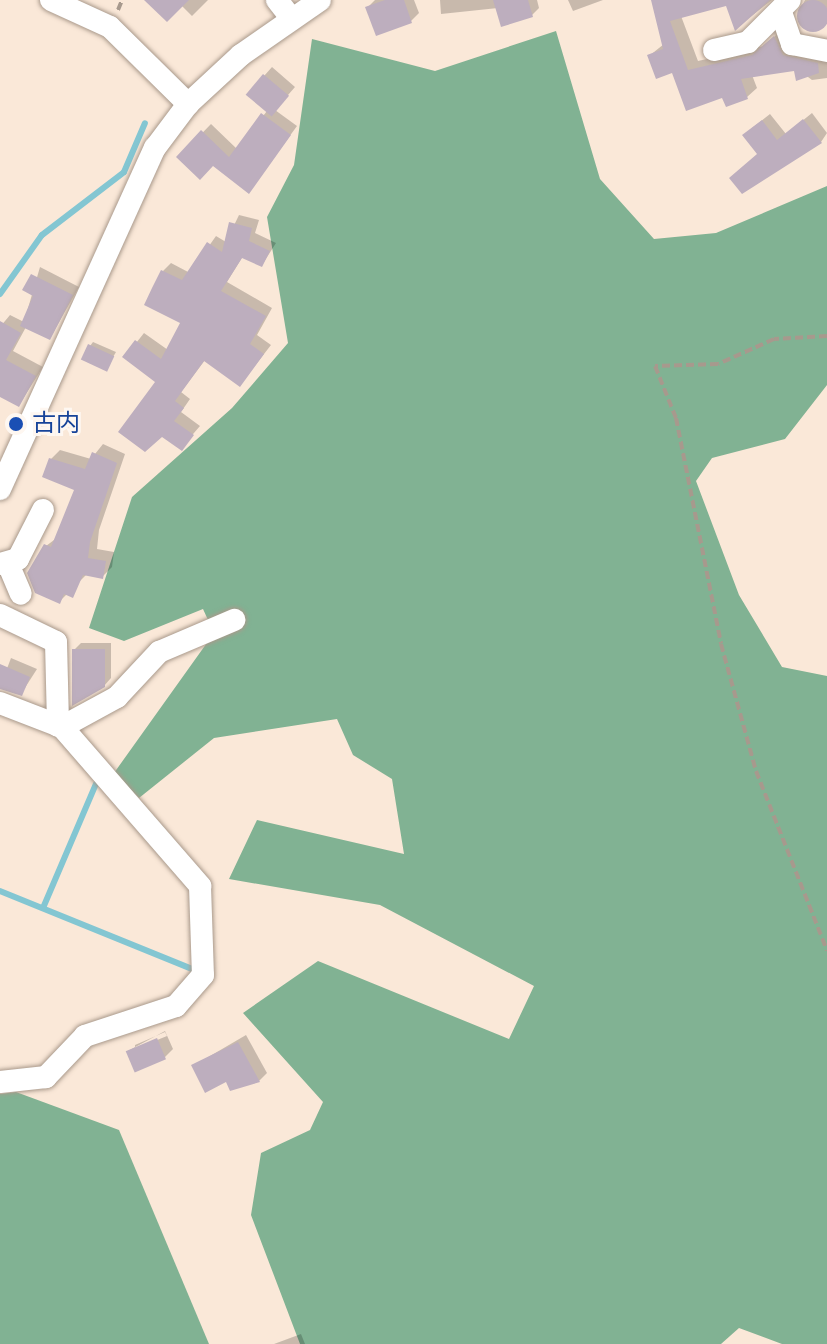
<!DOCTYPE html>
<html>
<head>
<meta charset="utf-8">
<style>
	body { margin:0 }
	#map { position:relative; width:827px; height:1344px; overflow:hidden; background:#fae8d8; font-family:Roboto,"Noto Sans JP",sans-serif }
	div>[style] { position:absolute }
	.forest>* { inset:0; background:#81b293 }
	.shadow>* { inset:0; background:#0003 }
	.stream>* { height:6px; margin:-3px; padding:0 3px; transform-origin:3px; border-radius:3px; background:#83c6d2 }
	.building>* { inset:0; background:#bdaebe; transform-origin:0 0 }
	.round { border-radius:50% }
	.path>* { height:4px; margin-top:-2px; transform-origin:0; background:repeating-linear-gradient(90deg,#a7998d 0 8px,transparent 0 12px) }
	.roads { filter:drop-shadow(0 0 2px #a9998b) drop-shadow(0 0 2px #a9998b) }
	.minor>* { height:22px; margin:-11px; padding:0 11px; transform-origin:11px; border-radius:11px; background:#fff }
	.dots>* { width:22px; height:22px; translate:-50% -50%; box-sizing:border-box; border:4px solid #fef7f1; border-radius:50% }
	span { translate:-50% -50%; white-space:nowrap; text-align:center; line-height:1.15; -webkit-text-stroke:6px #fef7f1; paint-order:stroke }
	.transit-label { font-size:24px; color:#164399 }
	.left { translate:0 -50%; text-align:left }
</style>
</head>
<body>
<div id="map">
	<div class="forest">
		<div style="clip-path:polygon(556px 31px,600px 179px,654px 239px,716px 233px,827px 186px,827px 385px,785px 439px,712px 458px,696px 481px,739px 595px,782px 667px,827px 676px,827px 1344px,782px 1344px,739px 1328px,721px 1344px,300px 1344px,251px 1215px,261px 1153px,310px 1130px,323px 1102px,243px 1013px,318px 961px,509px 1039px,534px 986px,380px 905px,229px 879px,257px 820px,404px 854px,392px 779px,353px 755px,337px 719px,214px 738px,139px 798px,114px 773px,214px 633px,203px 609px,124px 641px,89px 628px,132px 497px,232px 408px,288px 343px,267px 217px,294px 165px,312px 39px,435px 71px)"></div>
		<div style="clip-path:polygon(16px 1092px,119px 1130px,209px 1344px,0 1344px,0 1094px)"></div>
	</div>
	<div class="shadow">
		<div style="clip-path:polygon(147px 0,208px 0,192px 16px,181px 5px)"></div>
		<div style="clip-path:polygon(375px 0,414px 0,419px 13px,411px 21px,368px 7px)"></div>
		<div style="clip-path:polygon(440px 0,537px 0,539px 8px,532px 15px,498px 8px,441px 14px)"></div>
		<div style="clip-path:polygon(568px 0,603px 0,573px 11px)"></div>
		<div style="clip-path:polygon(653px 0,772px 0,736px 28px,727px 4px,681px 16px,698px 61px,764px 46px,784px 28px,827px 60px,827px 78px,812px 80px,796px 68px,752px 75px,757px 88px,747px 97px,723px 95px,649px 56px,664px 44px)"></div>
		<div style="clip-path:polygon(805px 0,827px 0,827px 23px,804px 29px,798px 14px)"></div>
		<div style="clip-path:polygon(272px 67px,295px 87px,275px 110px,297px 126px,249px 192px,213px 163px,179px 157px,211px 124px,237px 149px,267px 111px,248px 94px)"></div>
		<div style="clip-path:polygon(812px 113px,827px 133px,821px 142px,759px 154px,752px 128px,770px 114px,786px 134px)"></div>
		<div style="clip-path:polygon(239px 215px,259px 220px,255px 233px,276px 243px,262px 265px,243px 256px,227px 282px,272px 308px,257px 335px,271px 345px,240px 385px,205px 360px,181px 392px,190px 399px,181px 412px,200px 426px,181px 448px,158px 382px,125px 357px,144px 333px,168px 350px,183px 322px,163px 271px,171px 263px,190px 273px,216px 236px,226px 242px)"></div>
		<div style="clip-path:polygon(40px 267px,79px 287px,50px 338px,26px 327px,13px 351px,43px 367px,19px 405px,0 394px,0 327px,10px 315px,24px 322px)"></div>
		<div style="clip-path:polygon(93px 342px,116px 352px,106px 369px,90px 346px)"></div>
		<div style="clip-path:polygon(103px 444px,125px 454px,99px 530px,97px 549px,114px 552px,112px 567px,102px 577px,87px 574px,60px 601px,46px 546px,58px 537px,77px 489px,51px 459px,60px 450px,91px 459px)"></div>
		<div style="clip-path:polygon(81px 643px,111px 643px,111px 678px,104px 686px,74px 650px)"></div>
		<div style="clip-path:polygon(11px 658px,37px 669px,21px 694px,0 687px)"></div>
		<div style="clip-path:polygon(evenodd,165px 1031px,173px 1049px,165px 1057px,128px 1051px,165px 1031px,165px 1032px,167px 1036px,135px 1049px,135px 1045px,165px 1032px)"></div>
		<div style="clip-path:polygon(246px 1035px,267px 1073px,259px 1081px,226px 1080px,193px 1066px)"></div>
		<div style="clip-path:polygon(301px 1334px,305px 1344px,274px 1344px)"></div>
	</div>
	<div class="stream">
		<div style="left:0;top:294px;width:72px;rotate:-54.6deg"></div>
		<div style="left:42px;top:235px;width:103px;rotate:-37.5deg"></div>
		<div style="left:124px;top:172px;width:53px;rotate:-66.8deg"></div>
		<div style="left:0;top:891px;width:207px;rotate:22.1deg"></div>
		<div style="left:43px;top:908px;width:135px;rotate:-66.9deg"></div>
	</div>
	<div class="building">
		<div class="round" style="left:797px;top:0;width:32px;height:32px"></div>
		<div style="clip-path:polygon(144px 0,189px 0,167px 22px)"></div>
		<div style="clip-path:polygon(385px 0,404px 0,412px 23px,376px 36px,365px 7px)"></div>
		<div style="clip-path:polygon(493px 0,528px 0,533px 17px,501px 27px)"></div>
		<div style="clip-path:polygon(651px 0,770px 0,735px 31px,726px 6px,670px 21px,688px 70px,752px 55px,774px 36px,783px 55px,818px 63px,819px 73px,796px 81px,794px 71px,741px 79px,748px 99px,726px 107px,722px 98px,686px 111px,672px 73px,656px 79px,647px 55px,663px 49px)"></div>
		<div style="left:263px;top:74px;width:34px;height:27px;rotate:40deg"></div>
		<div style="clip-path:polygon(261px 113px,291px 135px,249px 194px,213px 166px,200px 180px,176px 157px,201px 130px,229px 157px)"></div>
		<div style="clip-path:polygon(803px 119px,822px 143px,742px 194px,729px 178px,757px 154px,742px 135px,762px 120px,777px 140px)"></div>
		<div style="clip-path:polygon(229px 222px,252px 228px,249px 241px,270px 251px,262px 267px,242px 258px,221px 291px,266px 316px,250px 344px,264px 354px,240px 387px,204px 361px,175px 401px,184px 408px,174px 421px,194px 435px,182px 451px,162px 437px,145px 452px,118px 432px,155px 382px,122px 357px,135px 340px,161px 359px,180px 323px,144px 305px,152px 288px,161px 270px,182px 280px,207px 242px,222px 252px)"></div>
		<div style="clip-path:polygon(31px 274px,73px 295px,50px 340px,20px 326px,33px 296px,22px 290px)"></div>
		<div style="clip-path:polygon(0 321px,21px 333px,6px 360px,36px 376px,19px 407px,0 397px)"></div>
		<div style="left:88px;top:344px;width:29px;height:17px;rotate:25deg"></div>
		<div style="clip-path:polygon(92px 452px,117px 463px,90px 542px,88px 558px,106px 561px,103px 579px,83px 575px,73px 598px,64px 594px,60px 604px,35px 593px,27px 573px,44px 544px,51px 547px,74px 490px,42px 477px,49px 458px,85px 469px)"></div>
		<div style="clip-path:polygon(72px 649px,105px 649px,105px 687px,72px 706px)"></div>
		<div style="clip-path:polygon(0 664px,30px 677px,22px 696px,0 689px)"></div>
		<div style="left:157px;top:1038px;width:23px;height:34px;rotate:67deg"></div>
		<div style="clip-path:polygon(238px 1042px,260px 1082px,230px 1091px,226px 1082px,205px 1093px,191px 1065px)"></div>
	</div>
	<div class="path">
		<div style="left:118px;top:10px;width:11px;rotate:-68deg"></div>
		<div style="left:827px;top:336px;width:53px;rotate:176.8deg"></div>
		<div style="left:774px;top:339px;width:61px;rotate:155.9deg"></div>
		<div style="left:718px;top:364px;width:63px;rotate:178.2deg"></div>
		<div style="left:655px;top:366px;width:56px;rotate:68deg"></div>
		<div style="left:676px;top:418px;width:230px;rotate:78.7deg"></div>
		<div style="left:721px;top:644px;width:132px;rotate:74.6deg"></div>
		<div style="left:756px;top:771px;width:193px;rotate:68.4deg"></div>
	</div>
	<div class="roads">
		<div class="minor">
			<div style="left:51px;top:0;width:65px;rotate:24.6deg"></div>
			<div style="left:110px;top:27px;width:110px;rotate:44.6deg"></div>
			<div style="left:277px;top:0;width:24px;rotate:52deg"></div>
			<div style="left:782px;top:15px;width:31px;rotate:71deg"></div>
			<div style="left:792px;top:44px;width:36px;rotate:11deg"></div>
			<div style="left:714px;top:50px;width:35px;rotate:-13deg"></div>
			<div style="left:748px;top:42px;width:59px;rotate:-45deg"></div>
			<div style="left:0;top:489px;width:375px;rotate:-65.6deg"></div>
			<div style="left:155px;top:148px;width:55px;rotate:-53.1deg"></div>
			<div style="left:188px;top:104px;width:72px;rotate:-42.8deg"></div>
			<div style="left:241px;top:55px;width:96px;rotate:-34.8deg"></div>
			<div style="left:0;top:564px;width:19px;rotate:-16deg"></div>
			<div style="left:18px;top:559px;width:55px;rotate:-63deg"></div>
			<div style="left:9px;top:566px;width:30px;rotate:67deg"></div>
			<div style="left:0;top:615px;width:62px;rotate:25.7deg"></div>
			<div style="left:56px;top:642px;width:84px;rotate:88.6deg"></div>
			<div style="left:0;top:703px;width:66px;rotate:21.2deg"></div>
			<div style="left:62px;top:727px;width:211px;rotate:49deg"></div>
			<div style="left:200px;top:886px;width:89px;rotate:88.1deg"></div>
			<div style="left:203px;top:975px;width:41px;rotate:131.1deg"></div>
			<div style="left:176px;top:1006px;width:96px;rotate:161.8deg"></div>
			<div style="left:85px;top:1036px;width:57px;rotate:133.6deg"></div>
			<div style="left:46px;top:1077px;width:46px;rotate:173.8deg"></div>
			<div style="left:62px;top:727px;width:63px;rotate:-28.6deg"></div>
			<div style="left:117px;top:697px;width:62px;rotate:-47deg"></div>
			<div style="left:159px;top:652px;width:82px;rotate:-23.1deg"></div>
		</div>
	</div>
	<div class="dots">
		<div style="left:16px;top:424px;background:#1a4fb4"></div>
	</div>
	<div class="transit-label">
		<span class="left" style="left:32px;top:424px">古内</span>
	</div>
</div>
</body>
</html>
